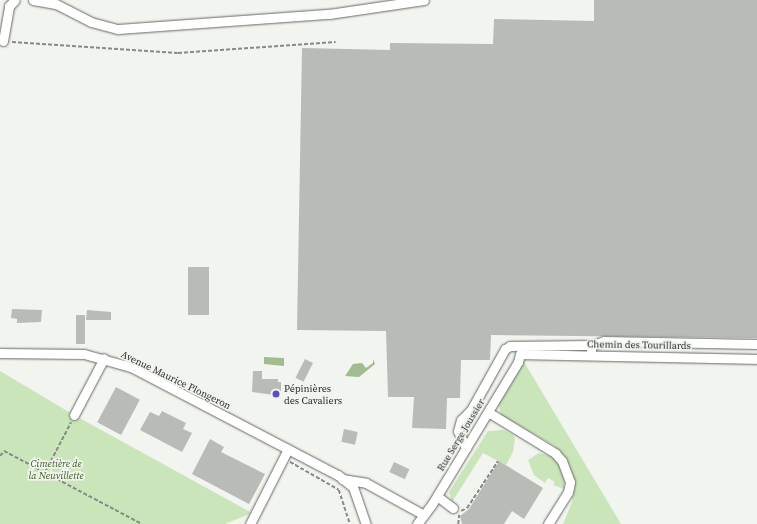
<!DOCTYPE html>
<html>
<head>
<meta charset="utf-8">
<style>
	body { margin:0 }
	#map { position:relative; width:757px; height:524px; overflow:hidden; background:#f1f4ef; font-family:"Source Serif 4",serif }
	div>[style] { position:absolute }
	.green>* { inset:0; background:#cae5ba }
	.water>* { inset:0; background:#a1bc91 }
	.building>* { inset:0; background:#b8bbb6; transform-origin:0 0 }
	.path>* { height:1.5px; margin-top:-0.75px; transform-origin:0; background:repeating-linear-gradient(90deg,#888a86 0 4px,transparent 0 6px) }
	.roads { filter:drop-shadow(0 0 1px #656864) drop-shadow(0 0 1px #656864) }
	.minor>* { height:9px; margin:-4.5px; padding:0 4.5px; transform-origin:4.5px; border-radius:4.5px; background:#fff }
	.dots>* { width:11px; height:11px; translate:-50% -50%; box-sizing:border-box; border:2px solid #f1f4ef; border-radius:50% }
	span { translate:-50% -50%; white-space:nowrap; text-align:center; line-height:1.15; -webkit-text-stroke:3.5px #f1f4ef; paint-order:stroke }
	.street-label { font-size:10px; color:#2b2c2a }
	.poi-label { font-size:10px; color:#2b2c2a }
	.left { translate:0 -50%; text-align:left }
	.park-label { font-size:10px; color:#3a5c20; font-style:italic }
</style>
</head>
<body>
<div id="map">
	<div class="green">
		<div style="clip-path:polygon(524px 362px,621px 524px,563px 524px,572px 502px,572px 474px,555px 446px,501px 415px,498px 401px)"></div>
		<div style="clip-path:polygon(0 371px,74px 415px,252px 513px,225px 524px,0 524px)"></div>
		<div style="clip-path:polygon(504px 430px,513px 435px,515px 439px,513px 452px,506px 465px,483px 453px,452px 502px,449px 492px,488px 431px)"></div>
		<div style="clip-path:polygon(539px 453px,557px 458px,564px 472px,564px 489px,553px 485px,555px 482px,548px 478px,545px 483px,534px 475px,528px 460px)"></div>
	</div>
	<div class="water">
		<div style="clip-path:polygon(264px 357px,284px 358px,284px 366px,264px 364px)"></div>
		<div style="clip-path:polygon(373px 359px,375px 364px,359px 377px,345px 376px,353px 364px,362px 363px,366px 368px,373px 363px)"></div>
	</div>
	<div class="building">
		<div style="clip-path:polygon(594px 0,757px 0,757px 338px,491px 335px,490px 360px,461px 360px,460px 398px,447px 398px,446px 429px,412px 428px,414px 397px,388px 397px,386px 331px,297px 330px,302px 48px,390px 50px,390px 43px,493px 44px,494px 19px,594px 21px)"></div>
		<div style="left:188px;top:267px;width:21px;height:48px"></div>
		<div style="clip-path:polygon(12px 309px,42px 310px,41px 322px,17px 323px,17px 319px,11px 318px)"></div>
		<div style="clip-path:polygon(87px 310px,111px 312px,111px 320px,86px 320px)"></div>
		<div style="left:76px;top:315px;width:9px;height:29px"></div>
		<div style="left:305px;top:359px;width:9px;height:21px;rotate:27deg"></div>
		<div style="clip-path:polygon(253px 371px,262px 371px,262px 379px,278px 379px,278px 382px,281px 382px,281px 396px,252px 392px)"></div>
		<div style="left:116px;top:387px;width:27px;height:40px;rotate:28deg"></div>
		<div style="clip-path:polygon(162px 411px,186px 423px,183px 429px,192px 433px,182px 452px,140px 430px,150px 412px,159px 416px)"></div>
		<div style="left:344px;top:429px;width:14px;height:13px;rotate:12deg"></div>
		<div style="clip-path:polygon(210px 439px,224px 447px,221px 452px,265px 474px,249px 504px,192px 474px)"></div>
		<div style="clip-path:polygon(499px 461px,543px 488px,524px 519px,512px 511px,504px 524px,462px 524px,460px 516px,469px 509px)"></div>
		<div style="left:394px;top:462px;width:17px;height:11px;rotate:25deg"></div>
	</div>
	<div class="path">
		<div style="left:12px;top:42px;width:166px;rotate:3.8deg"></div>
		<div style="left:178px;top:53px;width:158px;rotate:-4deg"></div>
		<div style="left:0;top:456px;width:6px;rotate:-51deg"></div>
		<div style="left:4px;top:451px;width:156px;rotate:27.9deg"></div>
		<div style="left:290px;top:462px;width:56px;rotate:29.7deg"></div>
		<div style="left:339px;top:490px;width:36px;rotate:72deg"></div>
		<div style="left:45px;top:472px;width:56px;rotate:-62.5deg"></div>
		<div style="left:461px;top:511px;width:7px;rotate:-27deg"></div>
		<div style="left:467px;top:508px;width:56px;rotate:-56.6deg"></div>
		<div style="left:458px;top:524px;width:9px;rotate:-84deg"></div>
	</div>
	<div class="roads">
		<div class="minor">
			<div style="left:33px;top:0;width:23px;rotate:10deg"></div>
			<div style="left:56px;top:4px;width:39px;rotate:27deg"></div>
			<div style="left:91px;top:22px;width:28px;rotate:15deg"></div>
			<div style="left:118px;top:29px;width:212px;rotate:-4.1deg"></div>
			<div style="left:329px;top:14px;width:96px;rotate:-8.4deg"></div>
			<div style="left:3px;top:41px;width:36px;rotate:-80deg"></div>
			<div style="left:9px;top:6px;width:8px;rotate:-45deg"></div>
			<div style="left:591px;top:350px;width:5px;rotate:-79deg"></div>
			<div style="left:592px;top:345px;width:13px;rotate:-18deg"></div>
			<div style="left:604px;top:341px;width:153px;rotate:1.1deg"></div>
			<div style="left:0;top:353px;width:84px;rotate:0.7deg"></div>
			<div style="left:84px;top:354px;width:49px;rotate:15.5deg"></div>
			<div style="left:131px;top:367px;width:233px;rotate:27.6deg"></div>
			<div style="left:338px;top:475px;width:19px;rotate:39deg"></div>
			<div style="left:353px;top:487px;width:39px;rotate:71deg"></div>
			<div style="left:488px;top:412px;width:79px;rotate:31.5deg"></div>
			<div style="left:555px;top:453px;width:11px;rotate:49deg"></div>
			<div style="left:562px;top:461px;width:22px;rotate:69deg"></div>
			<div style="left:570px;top:482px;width:10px;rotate:101deg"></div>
			<div style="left:568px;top:492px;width:38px;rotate:122deg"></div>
			<div style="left:74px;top:415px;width:64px;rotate:-62.2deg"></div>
			<div style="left:466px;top:448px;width:19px;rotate:-115deg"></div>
			<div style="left:458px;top:431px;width:11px;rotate:-75deg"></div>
			<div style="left:461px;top:420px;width:14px;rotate:-45deg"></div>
			<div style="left:471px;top:410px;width:70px;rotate:-60.9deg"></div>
			<div style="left:505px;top:349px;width:6px;rotate:-31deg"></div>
			<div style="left:510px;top:346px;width:82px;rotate:-0.7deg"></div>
			<div style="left:342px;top:479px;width:24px;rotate:9deg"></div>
			<div style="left:366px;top:483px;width:66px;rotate:28.9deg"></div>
			<div style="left:437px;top:496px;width:20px;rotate:37deg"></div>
			<div style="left:250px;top:524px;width:84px;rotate:-63.1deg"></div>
			<div style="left:417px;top:524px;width:25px;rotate:-53deg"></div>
			<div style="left:432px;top:504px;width:166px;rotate:-58.8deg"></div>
			<div style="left:518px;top:362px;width:8px;rotate:-76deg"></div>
			<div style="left:520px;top:354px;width:237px;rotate:1.2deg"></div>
		</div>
	</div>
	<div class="dots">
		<div style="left:276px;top:394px;background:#5e4ec6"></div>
	</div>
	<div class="street-label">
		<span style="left:639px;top:345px;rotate:1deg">Chemin des Tourillards</span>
		<span style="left:176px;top:380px;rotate:26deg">Avenue Maurice Plongeron</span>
		<span style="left:461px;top:435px;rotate:-59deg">Rue Serge Joussier</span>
	</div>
	<div class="poi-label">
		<span class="left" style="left:284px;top:394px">Pépinières<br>des Cavaliers</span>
	</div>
	<div class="park-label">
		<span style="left:56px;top:469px">Cimetière de<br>la Neuvillette</span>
	</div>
</div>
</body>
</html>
